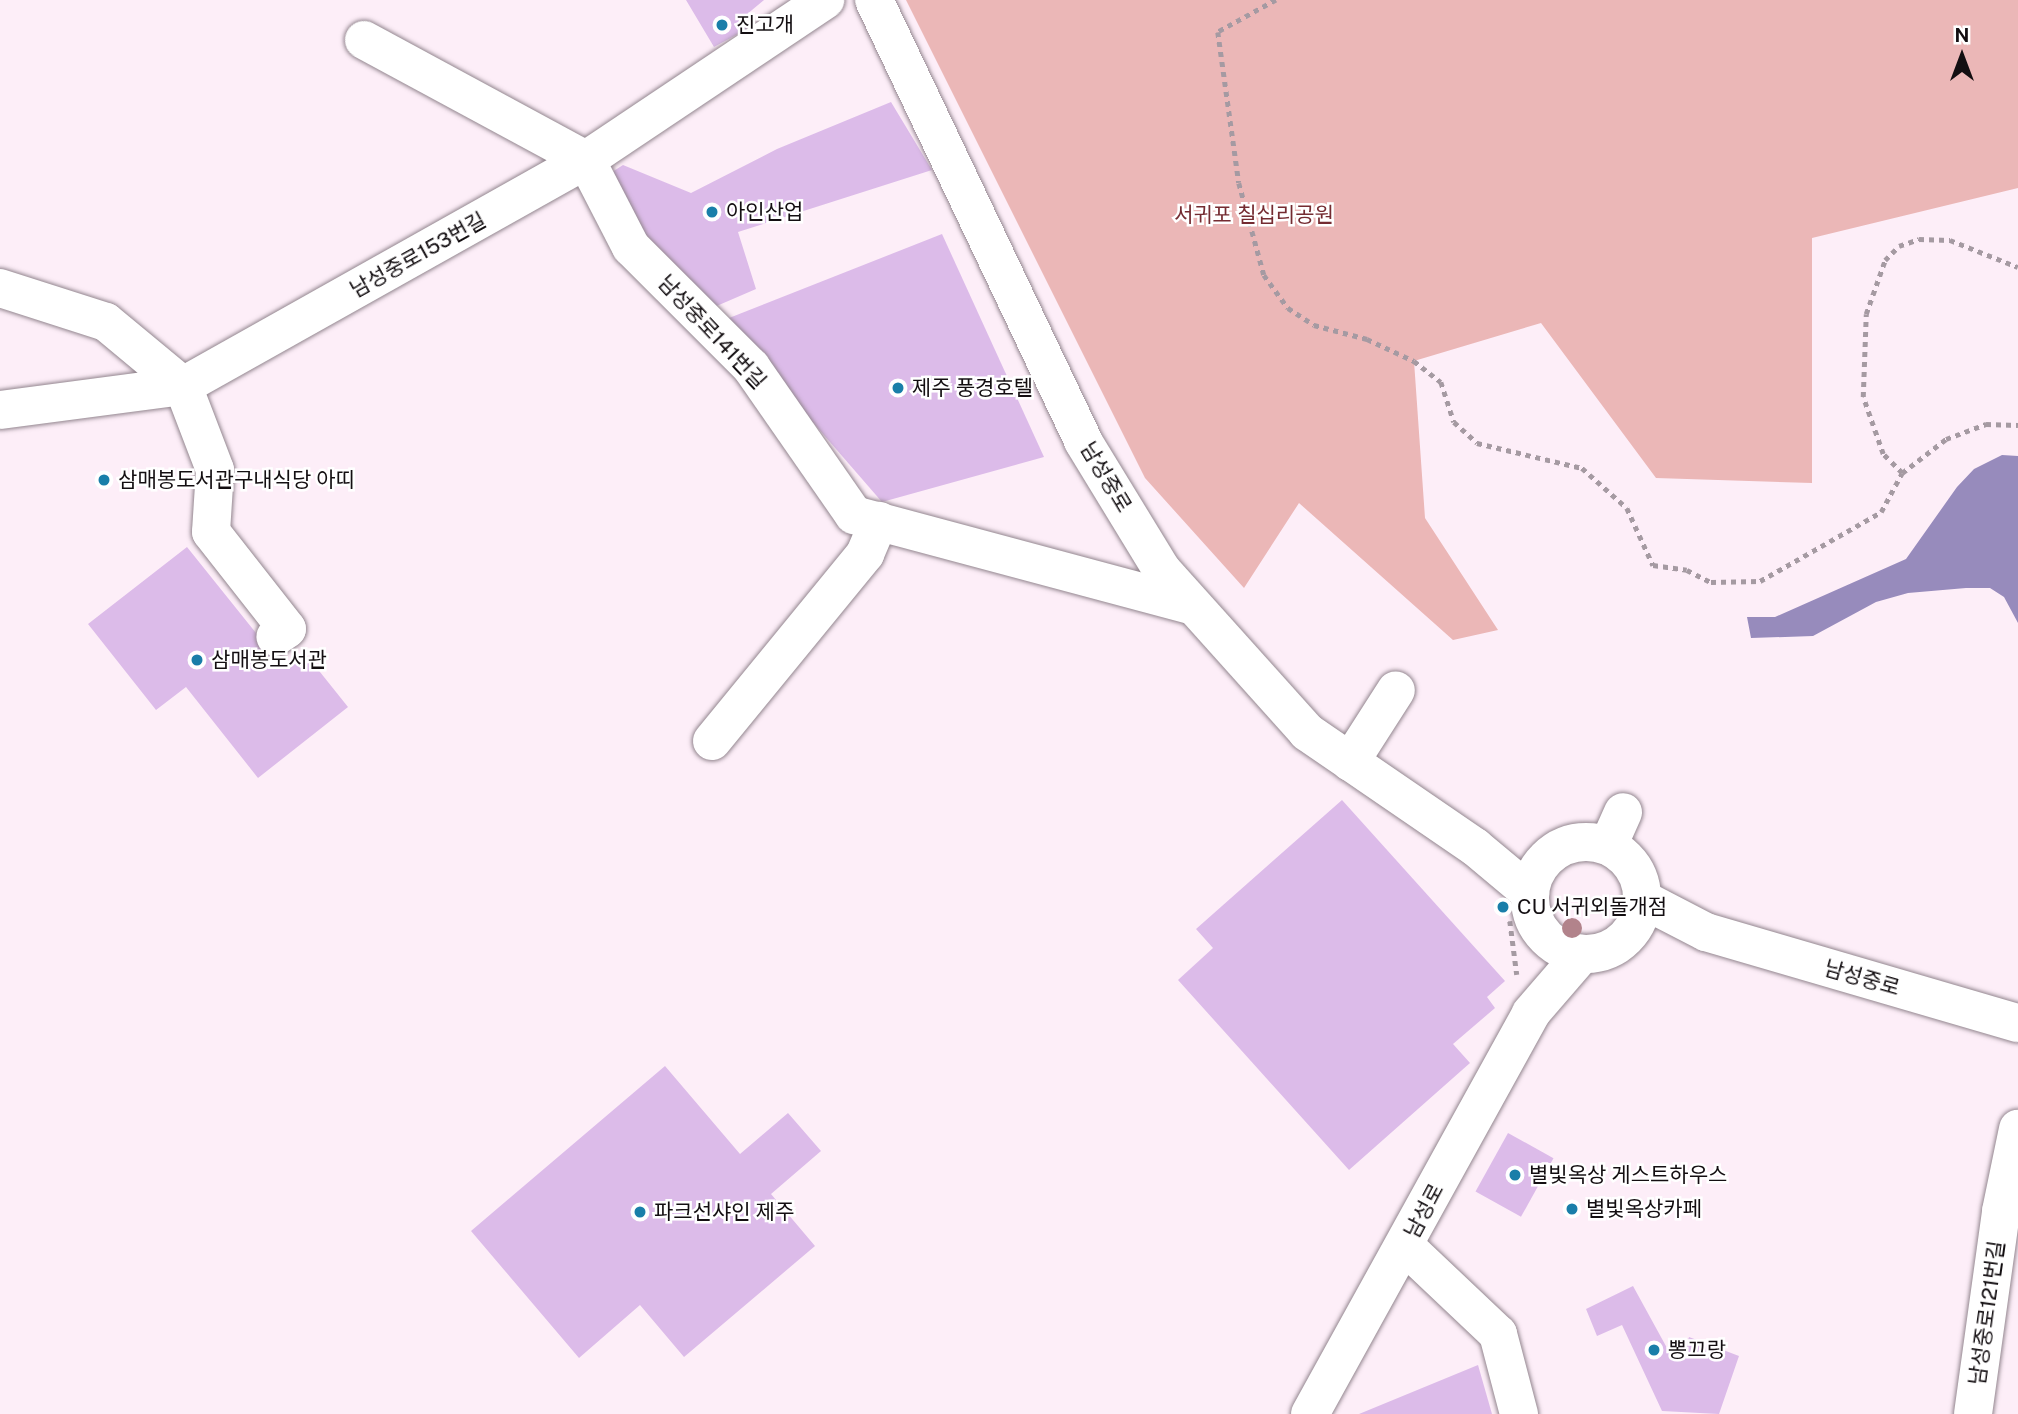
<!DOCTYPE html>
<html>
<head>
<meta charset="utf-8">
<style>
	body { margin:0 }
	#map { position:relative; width:2018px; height:1414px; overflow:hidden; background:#fdeef8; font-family:"Public Sans","Noto Sans KR",sans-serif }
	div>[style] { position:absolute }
	.green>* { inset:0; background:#ebb7b7 }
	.water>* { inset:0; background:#978bbc }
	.building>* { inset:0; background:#dcbbe9; transform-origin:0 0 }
	.path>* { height:4.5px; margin-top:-2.25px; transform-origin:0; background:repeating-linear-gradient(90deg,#a59aa2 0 5px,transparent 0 10px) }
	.roads { filter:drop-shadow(0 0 2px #93868f) drop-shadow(0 0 2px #93868f) }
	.minor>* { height:38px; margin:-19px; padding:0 19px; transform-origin:19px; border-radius:19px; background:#fff }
	.minor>.ring { margin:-19px; padding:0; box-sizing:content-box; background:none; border:38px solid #fff; border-radius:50% }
	.trees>* { width:20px; height:20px; margin:-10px; border-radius:50%; background:#b2838b }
	.dots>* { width:19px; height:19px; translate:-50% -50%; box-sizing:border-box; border:4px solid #fff; border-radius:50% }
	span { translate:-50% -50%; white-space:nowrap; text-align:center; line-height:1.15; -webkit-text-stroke:5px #fff; paint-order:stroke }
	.poi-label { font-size:21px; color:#130e11 }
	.left { translate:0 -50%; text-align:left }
	.park-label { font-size:21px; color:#742b31 }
	.street-label { font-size:21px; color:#130e11 }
	.north { position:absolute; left:1927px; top:21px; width:70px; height:70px; -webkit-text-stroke:5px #fff; paint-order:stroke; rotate:0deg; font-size:19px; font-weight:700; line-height:28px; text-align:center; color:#130e11 }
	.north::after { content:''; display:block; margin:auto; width:24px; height:32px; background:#130e11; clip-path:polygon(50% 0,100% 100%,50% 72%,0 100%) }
</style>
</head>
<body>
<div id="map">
	<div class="green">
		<div style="clip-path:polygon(906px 0,2018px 0,2018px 188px,1812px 238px,1812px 483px,1656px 478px,1541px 323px,1414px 361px,1425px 518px,1498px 630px,1453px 640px,1299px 503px,1244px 588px,1145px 478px)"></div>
	</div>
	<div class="water">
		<div style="clip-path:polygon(2002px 455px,2018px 456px,2018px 623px,2004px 597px,1990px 588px,1966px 588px,1908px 593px,1876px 602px,1813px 636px,1751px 638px,1747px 617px,1775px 617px,1906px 559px,1957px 487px,1974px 469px)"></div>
	</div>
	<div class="building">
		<div style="clip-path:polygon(686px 0,764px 0,740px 20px,747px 29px,714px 47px)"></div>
		<div style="clip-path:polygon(891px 102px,932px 170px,738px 232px,756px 289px,712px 308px,643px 245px,606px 176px,623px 165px,691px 193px,777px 149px)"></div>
		<div style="clip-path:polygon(942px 234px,1044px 457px,882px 502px,724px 320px)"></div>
		<div style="clip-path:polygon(187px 547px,284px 668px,304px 652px,348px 707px,258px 778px,186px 687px,156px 710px,88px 624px)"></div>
		<div style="clip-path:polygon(1342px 800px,1505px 981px,1487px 997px,1495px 1008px,1453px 1044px,1470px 1063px,1349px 1170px,1178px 980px,1213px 948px,1196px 929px)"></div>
		<div style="clip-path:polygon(665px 1066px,740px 1154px,788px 1113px,821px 1151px,771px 1194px,815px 1246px,684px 1357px,640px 1305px,579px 1358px,471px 1231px)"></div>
		<div style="left:1508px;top:1133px;width:52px;height:67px;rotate:29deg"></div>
		<div style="clip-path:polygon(1633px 1286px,1667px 1348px,1684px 1352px,1689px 1337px,1739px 1356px,1719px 1414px,1662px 1411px,1622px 1325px,1597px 1336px,1586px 1309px)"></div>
		<div style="clip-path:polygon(1478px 1365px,1492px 1414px,1359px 1414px)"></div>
	</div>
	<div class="path">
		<div style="left:1276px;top:0;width:66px;rotate:151.1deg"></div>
		<div style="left:1218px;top:32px;width:152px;rotate:82.1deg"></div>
		<div style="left:1239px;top:183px;width:95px;rotate:74.8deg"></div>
		<div style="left:1264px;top:275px;width:41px;rotate:54deg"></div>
		<div style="left:1288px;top:308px;width:31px;rotate:33deg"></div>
		<div style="left:1314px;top:325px;width:55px;rotate:14.8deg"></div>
		<div style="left:1367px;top:339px;width:52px;rotate:25.1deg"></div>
		<div style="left:1414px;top:361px;width:34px;rotate:38deg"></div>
		<div style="left:1441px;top:382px;width:42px;rotate:72deg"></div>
		<div style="left:1454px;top:422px;width:31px;rotate:42deg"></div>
		<div style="left:1477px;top:443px;width:108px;rotate:13.4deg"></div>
		<div style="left:1582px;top:468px;width:60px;rotate:41.6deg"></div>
		<div style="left:1627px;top:508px;width:63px;rotate:65.5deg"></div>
		<div style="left:1653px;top:565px;width:34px;rotate:8deg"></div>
		<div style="left:1687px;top:570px;width:27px;rotate:27deg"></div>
		<div style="left:1711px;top:582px;width:49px;rotate:-1.2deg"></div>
		<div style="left:1760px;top:581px;width:139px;rotate:-29.7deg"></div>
		<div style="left:1881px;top:512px;width:44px;rotate:-61.7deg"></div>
		<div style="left:1902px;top:473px;width:56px;rotate:-37.7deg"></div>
		<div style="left:1946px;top:439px;width:43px;rotate:-20.6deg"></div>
		<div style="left:1986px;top:424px;width:32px;rotate:2deg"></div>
		<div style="left:1902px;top:473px;width:27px;rotate:-135deg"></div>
		<div style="left:1883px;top:454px;width:60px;rotate:-109.3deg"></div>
		<div style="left:1863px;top:397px;width:83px;rotate:-87.9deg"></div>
		<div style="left:1866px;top:314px;width:57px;rotate:-70.6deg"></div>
		<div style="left:1885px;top:260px;width:20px;rotate:-45deg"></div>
		<div style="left:1899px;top:246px;width:21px;rotate:-19deg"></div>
		<div style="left:1919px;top:239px;width:31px;rotate:2deg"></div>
		<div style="left:1950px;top:240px;width:73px;rotate:21.7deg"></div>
		<div style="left:1533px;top:851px;width:43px;rotate:-16.3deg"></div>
		<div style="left:1510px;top:921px;width:54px;rotate:82.6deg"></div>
	</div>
	<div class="roads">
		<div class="minor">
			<div style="left:874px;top:0;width:488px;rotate:64.6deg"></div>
			<div style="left:1083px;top:441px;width:150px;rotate:58.6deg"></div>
			<div style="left:1161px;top:569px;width:219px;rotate:48.1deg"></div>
			<div style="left:1307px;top:732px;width:204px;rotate:34.4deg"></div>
			<div style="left:1475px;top:847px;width:72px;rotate:39.9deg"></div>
			<div style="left:364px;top:40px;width:252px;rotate:28.4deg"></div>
			<div style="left:586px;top:160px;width:98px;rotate:62.7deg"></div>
			<div style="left:631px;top:247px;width:170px;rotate:45deg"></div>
			<div style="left:751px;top:367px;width:180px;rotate:55.2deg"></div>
			<div style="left:854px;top:515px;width:348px;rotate:15deg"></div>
			<div style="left:0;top:288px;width:111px;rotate:17.8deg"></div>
			<div style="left:106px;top:322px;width:100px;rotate:39.7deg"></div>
			<div style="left:183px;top:386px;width:90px;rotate:69.1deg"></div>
			<div style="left:215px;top:470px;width:62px;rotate:93.7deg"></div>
			<div style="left:211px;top:532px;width:123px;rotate:51.9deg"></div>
			<div style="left:287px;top:629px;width:14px;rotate:146deg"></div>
			<div style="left:0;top:410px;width:185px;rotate:-7.5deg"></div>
			<div style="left:183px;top:386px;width:462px;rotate:-29.3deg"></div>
			<div style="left:586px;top:160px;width:288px;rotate:-33.8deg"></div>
			<div style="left:712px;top:741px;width:242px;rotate:-50.7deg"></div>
			<div style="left:865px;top:554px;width:36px;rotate:-67deg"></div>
			<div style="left:1350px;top:762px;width:85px;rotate:-57.4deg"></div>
			<div class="ring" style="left:1530px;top:842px;width:74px;height:74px"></div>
			<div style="left:1608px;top:846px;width:37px;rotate:-66deg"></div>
			<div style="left:1642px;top:899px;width:72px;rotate:27.3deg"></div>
			<div style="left:1706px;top:932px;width:325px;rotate:16.3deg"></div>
			<div style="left:1405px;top:1246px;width:128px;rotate:43.4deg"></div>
			<div style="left:1498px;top:1334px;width:83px;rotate:75.3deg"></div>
			<div style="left:1310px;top:1414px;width:458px;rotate:-61.1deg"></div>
			<div style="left:1531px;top:1013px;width:78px;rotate:-49.2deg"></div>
			<div style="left:1973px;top:1414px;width:205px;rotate:-82.1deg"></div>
			<div style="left:2001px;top:1211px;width:84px;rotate:-78.3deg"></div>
		</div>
	</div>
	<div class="trees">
		<div style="left:1572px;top:928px"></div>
	</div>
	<div class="dots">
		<div style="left:722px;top:25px;background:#197ea9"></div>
		<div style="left:712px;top:212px;background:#197ea9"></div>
		<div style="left:898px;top:388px;background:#197ea9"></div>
		<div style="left:104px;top:480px;background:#197ea9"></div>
		<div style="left:197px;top:660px;background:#197ea9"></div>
		<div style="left:1503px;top:907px;background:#197ea9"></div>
		<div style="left:1515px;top:1175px;background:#197ea9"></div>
		<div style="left:1572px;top:1209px;background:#197ea9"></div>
		<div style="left:640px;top:1212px;background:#197ea9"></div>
		<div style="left:1654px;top:1350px;background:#197ea9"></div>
	</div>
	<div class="poi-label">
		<span class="left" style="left:736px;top:25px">진고개</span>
		<span class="left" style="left:726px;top:212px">아인산업</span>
		<span class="left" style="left:912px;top:388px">제주 풍경호텔</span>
		<span class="left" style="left:118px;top:480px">삼매봉도서관구내식당 아띠</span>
		<span class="left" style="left:211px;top:660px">삼매봉도서관</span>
		<span class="left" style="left:1517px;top:907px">CU 서귀외돌개점</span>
		<span class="left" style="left:1529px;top:1175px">별빛옥상 게스트하우스</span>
		<span class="left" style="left:1586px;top:1209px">별빛옥상카페</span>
		<span class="left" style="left:654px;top:1212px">파크선샤인 제주</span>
		<span class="left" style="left:1668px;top:1350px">뽕끄랑</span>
	</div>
	<div class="park-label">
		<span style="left:1254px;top:215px">서귀포 칠십리공원</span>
	</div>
	<div class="street-label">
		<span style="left:418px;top:255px;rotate:-29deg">남성중로153번길</span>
		<span style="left:712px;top:332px;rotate:47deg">남성중로141번길</span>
		<span style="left:1106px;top:477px;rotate:59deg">남성중로</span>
		<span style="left:1862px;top:978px;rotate:16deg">남성중로</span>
		<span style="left:1424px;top:1211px;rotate:-62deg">남성로</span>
		<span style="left:1987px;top:1313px;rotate:-82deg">남성중로121번길</span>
	</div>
	<div class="north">N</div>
</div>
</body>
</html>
